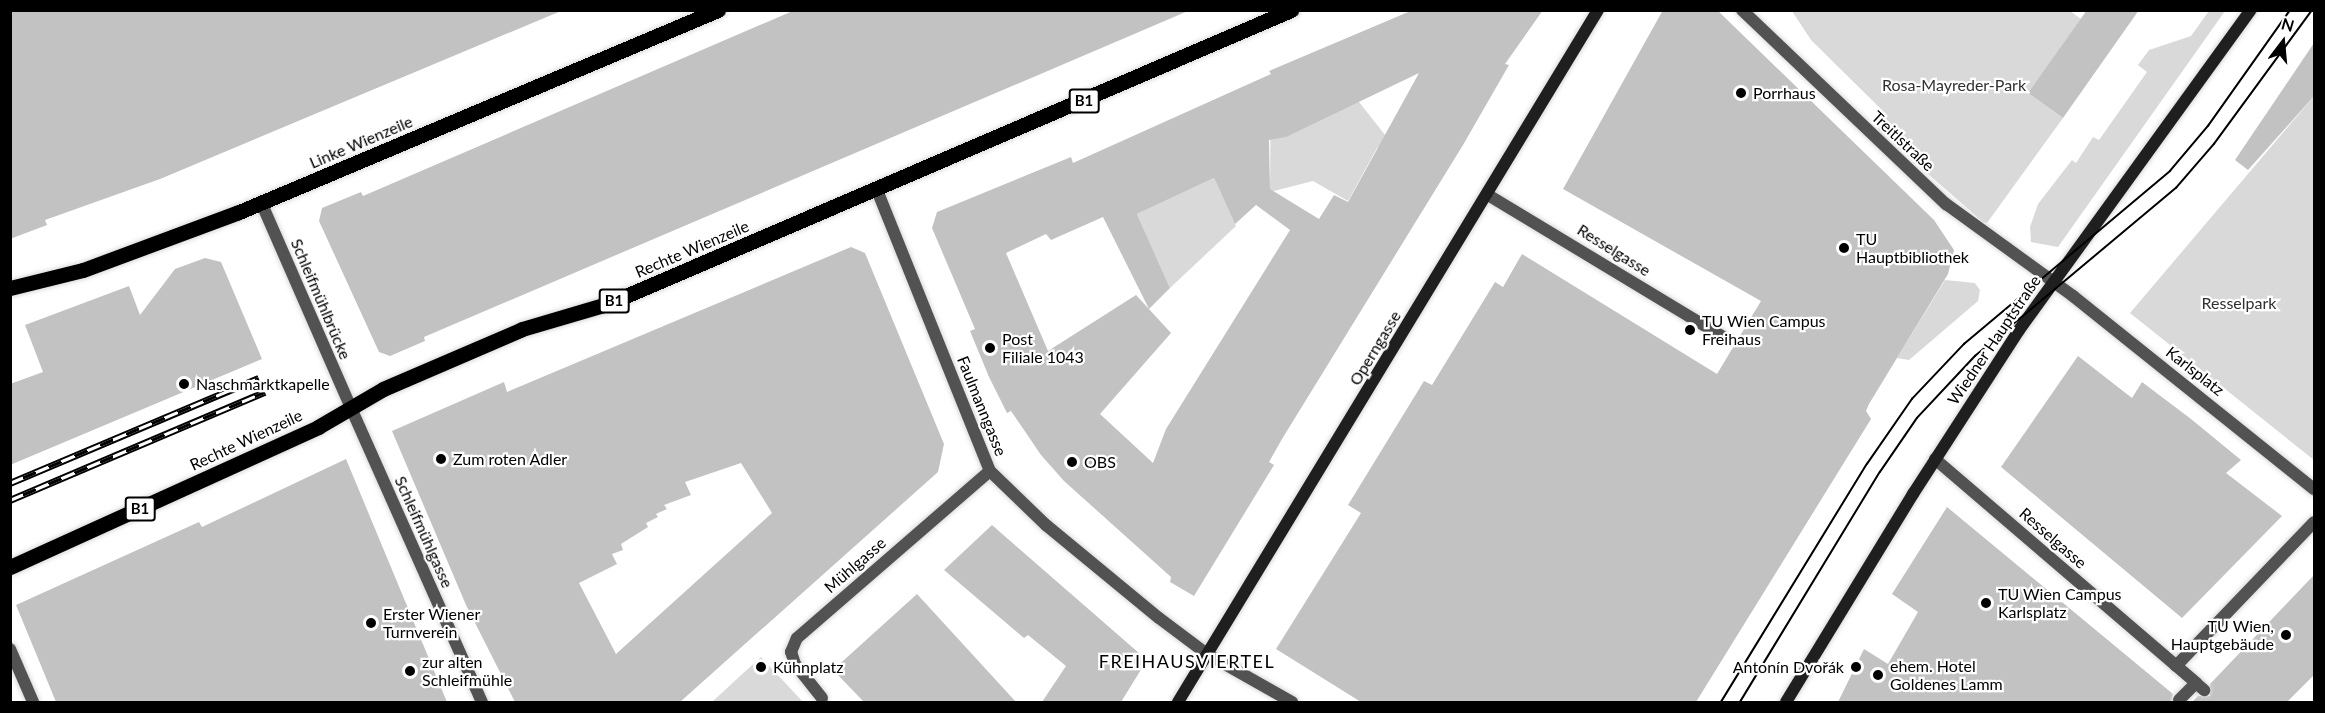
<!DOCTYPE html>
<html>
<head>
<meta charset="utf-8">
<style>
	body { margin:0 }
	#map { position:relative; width:2325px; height:713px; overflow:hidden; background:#fff; font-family:Lato,sans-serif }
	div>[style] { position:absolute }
	.green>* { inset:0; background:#d9d9d9 }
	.building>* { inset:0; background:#c2c2c2 }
	.roads { filter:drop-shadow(0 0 2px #dbdbdb) drop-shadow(0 0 2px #dbdbdb) }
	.service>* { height:12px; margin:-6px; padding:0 6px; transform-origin:6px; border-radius:6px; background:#525252 }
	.minor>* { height:12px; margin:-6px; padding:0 6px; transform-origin:6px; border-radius:6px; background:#525252 }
	.tertiary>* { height:12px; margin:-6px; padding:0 6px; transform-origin:6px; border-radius:6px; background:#525252 }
	.secondary>* { height:12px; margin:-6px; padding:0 6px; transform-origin:6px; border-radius:6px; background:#1f1f1f }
	.primary>* { height:15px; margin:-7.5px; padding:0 7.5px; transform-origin:7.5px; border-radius:7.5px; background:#000 }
	.tram>* { height:1.5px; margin:-0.75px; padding:0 0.75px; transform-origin:0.75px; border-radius:0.75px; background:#000 }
	.rail>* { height:7px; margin-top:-3.5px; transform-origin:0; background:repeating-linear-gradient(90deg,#fff 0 14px,#000 0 28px); box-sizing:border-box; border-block:2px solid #000 }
	.dots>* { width:16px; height:16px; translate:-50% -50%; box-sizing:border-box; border:3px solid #fff; border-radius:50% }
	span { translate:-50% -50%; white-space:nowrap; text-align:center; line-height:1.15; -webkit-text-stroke:4.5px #fff; paint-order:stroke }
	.shield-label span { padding:2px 4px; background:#fff; border:2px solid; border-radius:4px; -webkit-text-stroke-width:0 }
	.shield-label { font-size:15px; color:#000; font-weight:700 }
	.park-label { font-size:16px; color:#303030 }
	.poi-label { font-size:16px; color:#000 }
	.left { translate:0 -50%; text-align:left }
	.right { translate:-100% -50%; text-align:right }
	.street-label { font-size:16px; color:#000 }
	.neighbourhood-label { font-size:18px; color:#000; letter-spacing:1.5px }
	.frame { position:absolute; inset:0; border:12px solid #000; pointer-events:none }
	.north { position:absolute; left:2253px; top:12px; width:60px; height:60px; -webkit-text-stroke:4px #fff; paint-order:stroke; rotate:16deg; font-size:16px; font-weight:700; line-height:24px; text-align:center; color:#000 }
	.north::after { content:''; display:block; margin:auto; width:21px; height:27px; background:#000; clip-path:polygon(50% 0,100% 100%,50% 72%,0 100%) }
</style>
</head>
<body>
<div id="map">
	<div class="green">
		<div style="clip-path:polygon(1792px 11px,2070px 11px,2081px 19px,2028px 93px,2063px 118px,1987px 223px,1983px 222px,1878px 130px,1878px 124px,1886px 114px,1811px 40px)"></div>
		<div style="clip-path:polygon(2209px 11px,2225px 11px,2058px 247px,2031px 242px,2030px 227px,2038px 204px,2072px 160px,2076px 163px,2093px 137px,2099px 140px,2147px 72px,2138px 65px,2149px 50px,2191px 36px)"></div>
		<div style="clip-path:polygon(1271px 74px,1359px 102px,1389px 140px,1377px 148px,1348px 201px,1313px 181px,1270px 192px)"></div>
		<div style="clip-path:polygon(2314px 96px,2314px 460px,2130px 313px)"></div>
		<div style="clip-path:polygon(1214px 178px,1236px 226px,1170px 288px,1137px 214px)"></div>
		<div style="clip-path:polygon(1945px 280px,1975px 283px,1980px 290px,1978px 301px,1909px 360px,1897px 358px)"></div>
		<div style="clip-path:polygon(761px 657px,803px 702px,712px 702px,739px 677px)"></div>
	</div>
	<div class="building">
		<div style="clip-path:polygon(10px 10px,561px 10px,561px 11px,160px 179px,45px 220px,47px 225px,10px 239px)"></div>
		<div style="clip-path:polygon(795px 10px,1188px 11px,424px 337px,425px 341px,390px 356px,379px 352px,319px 221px,322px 208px,361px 192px,363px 196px)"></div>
		<div style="clip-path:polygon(evenodd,1413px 10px,1543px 10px,1505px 64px,1509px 65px,1463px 145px,1282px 439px,1269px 462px,1274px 465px,1194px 596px,1170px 582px,1171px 577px,1064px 481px,1041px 455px,1011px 411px,1007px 413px,989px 377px,970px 331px,975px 329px,932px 228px,937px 212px,1071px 157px,1073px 163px,1271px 74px,1269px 71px,1413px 10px,1419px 73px,1348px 202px,1334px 195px,1319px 219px,1270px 189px,1269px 140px,1286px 137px,1419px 73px,1413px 10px,1214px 178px,1235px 224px,1256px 205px,1290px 230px,1166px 429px,1153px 463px,1100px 414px,1171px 333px,1136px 295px,1048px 351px,1006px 253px,1046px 234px,1051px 240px,1103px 217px,1149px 309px,1170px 288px,1137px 214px,1214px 178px)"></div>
		<div style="clip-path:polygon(1663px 10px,1717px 10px,1934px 220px,1954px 250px,1948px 274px,1869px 404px,1866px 411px,1871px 419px,1696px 702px,1361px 702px,1276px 649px,1361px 513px,1348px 505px,1424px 381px,1432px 385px,1495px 282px,1503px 287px,1522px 254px,1717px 374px,1761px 301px,1563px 189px)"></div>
		<div style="clip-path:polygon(2087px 10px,2139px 10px,2063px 118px,2028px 93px)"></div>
		<div style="clip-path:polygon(2314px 43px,2314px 96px,2248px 170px,2235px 160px)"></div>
		<div style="clip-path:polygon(evenodd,851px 247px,865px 253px,944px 444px,938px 472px,680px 702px,515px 702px,466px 605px,392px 431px,504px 382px,507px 392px,851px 247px,741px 463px,772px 513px,616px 654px,579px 583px,617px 564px,612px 554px,623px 550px,621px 544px,648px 527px,646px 523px,658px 517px,656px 514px,667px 509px,664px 505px,691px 495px,685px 482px,741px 463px)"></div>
		<div style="clip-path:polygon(205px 258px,221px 262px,262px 359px,10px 465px,10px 384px,43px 372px,25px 325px,129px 286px,140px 315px,175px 269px)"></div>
		<div style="clip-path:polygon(2078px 356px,2132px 398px,2142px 382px,2191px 419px,2241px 460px,2226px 473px,2282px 516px,2182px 618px,2001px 467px)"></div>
		<div style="clip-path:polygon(346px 459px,447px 702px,56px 702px,16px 605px,199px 522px,202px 527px)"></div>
		<div style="clip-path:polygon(1947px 507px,2173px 694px,2171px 702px,1838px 702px,1864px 649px,1888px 664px,1918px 612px,1892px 594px)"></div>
		<div style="clip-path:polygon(992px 525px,1147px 660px,1121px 702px,1042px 702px,1066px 666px,1028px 635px,1024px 638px,944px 570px)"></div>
		<div style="clip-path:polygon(2314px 575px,2314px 675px,2287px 702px,2192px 702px,2198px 696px,2210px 696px,2210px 684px)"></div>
		<div style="clip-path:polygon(917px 594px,1016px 702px,864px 702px,833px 670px)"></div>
	</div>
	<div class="roads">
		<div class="service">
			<div style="left:1488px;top:195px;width:273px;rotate:31.1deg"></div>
			<div style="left:2179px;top:700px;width:24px;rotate:-45deg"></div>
			<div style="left:2196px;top:683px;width:11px;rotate:41deg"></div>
		</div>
		<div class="minor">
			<div style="left:1742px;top:10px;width:282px;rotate:43.6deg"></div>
			<div style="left:1946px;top:204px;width:157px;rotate:35.9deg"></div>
			<div style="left:2073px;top:296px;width:309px;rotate:38.7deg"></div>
			<div style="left:877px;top:190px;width:303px;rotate:68.1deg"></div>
			<div style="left:990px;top:471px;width:78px;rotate:44deg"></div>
			<div style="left:1046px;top:525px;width:146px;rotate:39.5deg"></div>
			<div style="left:1159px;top:618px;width:60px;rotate:36.9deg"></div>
			<div style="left:1207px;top:654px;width:98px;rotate:29.5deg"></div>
			<div style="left:261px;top:202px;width:225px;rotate:66.4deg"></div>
			<div style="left:1935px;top:459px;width:344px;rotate:40.6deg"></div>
			<div style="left:10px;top:649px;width:58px;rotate:66.5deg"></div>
			<div style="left:2176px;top:666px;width:199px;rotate:-46.2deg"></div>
			<div style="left:822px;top:698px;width:43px;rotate:-128.5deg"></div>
			<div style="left:795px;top:664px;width:13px;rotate:-108deg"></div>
			<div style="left:791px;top:652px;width:15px;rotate:-67deg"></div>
			<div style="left:797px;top:638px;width:255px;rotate:-40.9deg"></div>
		</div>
		<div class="tertiary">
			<div style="left:351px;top:408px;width:322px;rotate:66deg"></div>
		</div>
		<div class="secondary">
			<div style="left:1178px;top:702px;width:809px;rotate:-58.74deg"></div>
			<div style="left:1786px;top:702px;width:244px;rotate:-58.6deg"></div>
			<div style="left:1913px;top:494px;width:195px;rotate:-57.1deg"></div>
			<div style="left:2019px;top:330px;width:395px;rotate:-54.1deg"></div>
		</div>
		<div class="primary">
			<div style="left:10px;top:288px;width:75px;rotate:-13.9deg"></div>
			<div style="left:83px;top:270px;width:166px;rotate:-20.4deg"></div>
			<div style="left:239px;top:212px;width:520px;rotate:-22.87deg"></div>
			<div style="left:10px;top:567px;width:338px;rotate:-24.4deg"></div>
			<div style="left:318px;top:427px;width:75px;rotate:-30.3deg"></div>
			<div style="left:383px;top:389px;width:151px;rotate:-23.3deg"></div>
			<div style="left:522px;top:329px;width:89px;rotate:-16.4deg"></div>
			<div style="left:607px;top:304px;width:745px;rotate:-23.26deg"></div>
		</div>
	</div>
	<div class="tram">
		<div style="left:1721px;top:702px;width:279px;rotate:-58.5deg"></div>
		<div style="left:1867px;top:464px;width:79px;rotate:-55.3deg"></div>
		<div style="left:1912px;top:399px;width:76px;rotate:-46.6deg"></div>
		<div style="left:1964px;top:344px;width:269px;rotate:-40deg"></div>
		<div style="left:2170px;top:171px;width:59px;rotate:-49.8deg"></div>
		<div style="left:2208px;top:126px;width:142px;rotate:-54.7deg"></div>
		<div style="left:1740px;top:702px;width:269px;rotate:-58.7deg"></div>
		<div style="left:1880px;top:472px;width:65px;rotate:-55.6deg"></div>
		<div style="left:1917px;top:418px;width:85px;rotate:-46.9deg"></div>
		<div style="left:1975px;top:356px;width:262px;rotate:-39.9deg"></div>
		<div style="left:2176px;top:188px;width:58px;rotate:-49.2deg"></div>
		<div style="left:2214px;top:144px;width:166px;rotate:-53.8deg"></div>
	</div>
	<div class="rail">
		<div style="left:10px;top:483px;width:270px;rotate:-22.9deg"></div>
		<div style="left:10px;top:500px;width:277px;rotate:-23deg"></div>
	</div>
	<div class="dots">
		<div style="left:1741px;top:93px;background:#000"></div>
		<div style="left:1844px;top:248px;background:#000"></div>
		<div style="left:1690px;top:330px;background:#000"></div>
		<div style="left:990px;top:348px;background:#000"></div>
		<div style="left:184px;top:384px;background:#000"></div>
		<div style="left:441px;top:459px;background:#000"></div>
		<div style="left:1072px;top:462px;background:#000"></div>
		<div style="left:1986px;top:603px;background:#000"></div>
		<div style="left:371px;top:623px;background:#000"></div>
		<div style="left:2286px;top:635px;background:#000"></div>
		<div style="left:761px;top:667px;background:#000"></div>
		<div style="left:1856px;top:667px;background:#000"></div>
		<div style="left:410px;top:671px;background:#000"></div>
		<div style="left:1878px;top:675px;background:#000"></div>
	</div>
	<div class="shield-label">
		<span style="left:1084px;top:101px">B1</span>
		<span style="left:614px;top:301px">B1</span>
		<span style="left:140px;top:509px">B1</span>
	</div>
	<div class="park-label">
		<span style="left:1954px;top:85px">Rosa-Mayreder-Park</span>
		<span style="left:2239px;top:303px">Resselpark</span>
	</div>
	<div class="poi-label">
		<span class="left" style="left:1753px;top:93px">Porrhaus</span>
		<span class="left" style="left:1856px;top:248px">TU<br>Hauptbibliothek</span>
		<span class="left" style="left:1702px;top:330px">TU Wien Campus<br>Freihaus</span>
		<span class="left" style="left:1002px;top:348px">Post<br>Filiale 1043</span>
		<span class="left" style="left:196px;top:384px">Naschmarktkapelle</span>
		<span class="left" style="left:453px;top:459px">Zum roten Adler</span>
		<span class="left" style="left:1084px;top:462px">OBS</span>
		<span class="left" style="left:1998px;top:603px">TU Wien Campus<br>Karlsplatz</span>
		<span class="left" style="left:383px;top:623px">Erster Wiener<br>Turnverein</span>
		<span class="right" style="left:2274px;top:635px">TU Wien,<br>Hauptgebäude</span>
		<span class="left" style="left:422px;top:671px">zur alten<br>Schleifmühle</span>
		<span class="left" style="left:1890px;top:675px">ehem. Hotel<br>Goldenes Lamm</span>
		<span class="left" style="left:773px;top:667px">Kühnplatz</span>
		<span class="right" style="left:1844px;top:667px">Antonín Dvořák</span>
	</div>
	<div class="street-label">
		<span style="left:1903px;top:141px;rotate:43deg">Treitlstraße</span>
		<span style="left:361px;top:142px;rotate:-23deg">Linke Wienzeile</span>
		<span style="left:692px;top:249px;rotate:-23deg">Rechte Wienzeile</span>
		<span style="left:1614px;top:250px;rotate:32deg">Resselgasse</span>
		<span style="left:321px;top:299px;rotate:67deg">Schleifmühlbrücke</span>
		<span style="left:1994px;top:340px;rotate:-56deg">Wiedner Hauptstraße</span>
		<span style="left:1375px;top:348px;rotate:-59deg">Operngasse</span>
		<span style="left:2195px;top:371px;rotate:38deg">Karlsplatz</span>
		<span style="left:982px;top:406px;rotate:68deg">Faulmanngasse</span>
		<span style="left:246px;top:440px;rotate:-25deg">Rechte Wienzeile</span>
		<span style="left:424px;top:532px;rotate:66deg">Schleifmühlgasse</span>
		<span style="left:2053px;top:538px;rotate:41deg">Resselgasse</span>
		<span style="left:855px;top:565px;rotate:-41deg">Mühlgasse</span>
	</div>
	<div class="neighbourhood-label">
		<span style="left:1187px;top:661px">FREIHAUSVIERTEL</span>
	</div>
	<div class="frame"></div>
	<div class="north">N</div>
</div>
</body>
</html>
